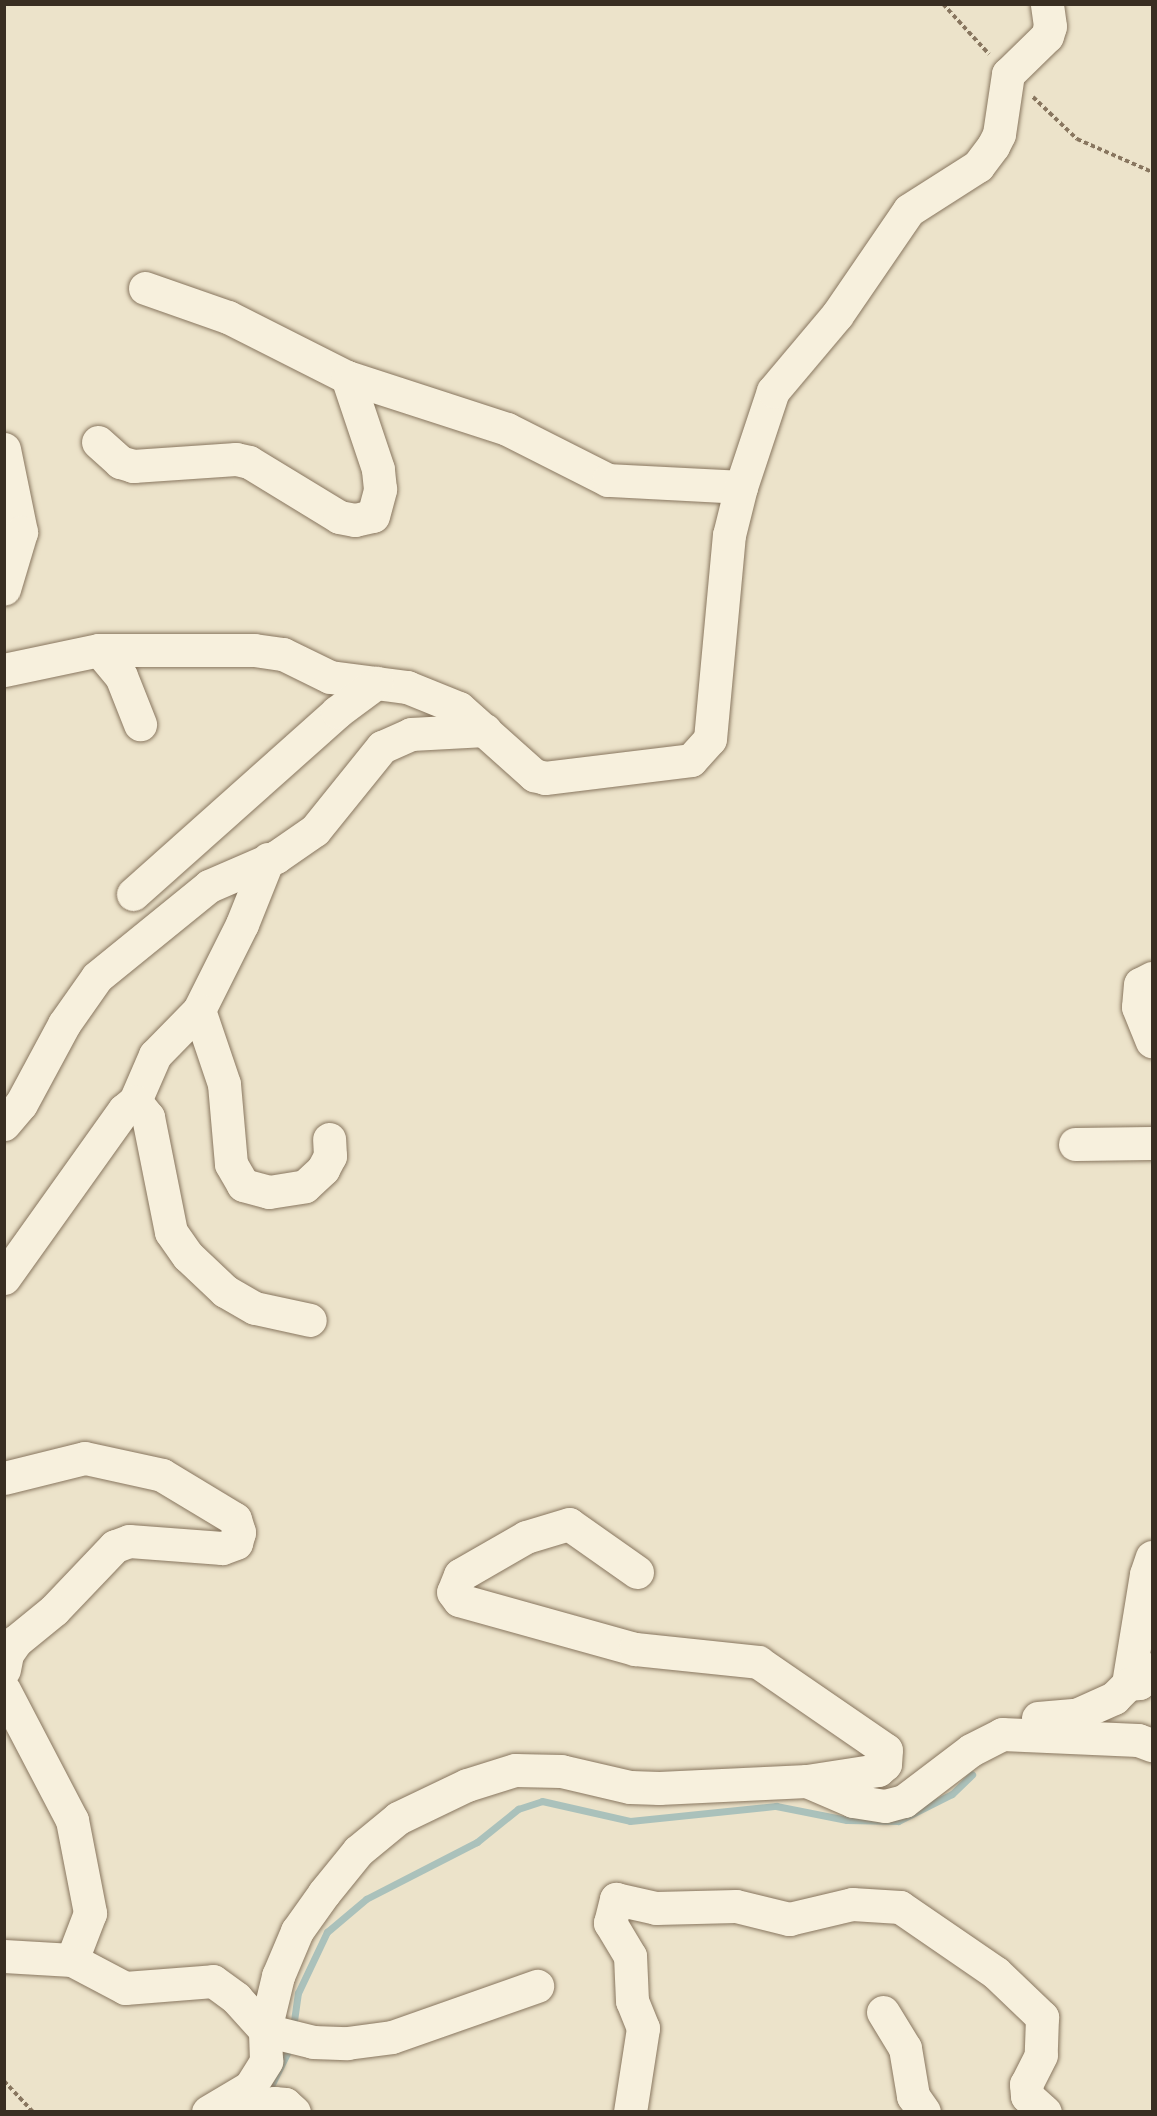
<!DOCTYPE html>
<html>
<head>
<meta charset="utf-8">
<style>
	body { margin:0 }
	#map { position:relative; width:1157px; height:2116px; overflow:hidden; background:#ece3ca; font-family:"Crimson Pro",serif }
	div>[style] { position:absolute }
	.stream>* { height:7px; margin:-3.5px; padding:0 3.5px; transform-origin:3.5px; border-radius:3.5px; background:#aac1bb }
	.path>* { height:4px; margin-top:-2px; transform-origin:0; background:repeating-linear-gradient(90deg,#88765f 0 4.5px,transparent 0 7.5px) }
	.roads { filter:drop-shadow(0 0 2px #88765f) drop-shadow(0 0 2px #88765f) }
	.minor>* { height:33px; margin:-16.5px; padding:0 16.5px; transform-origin:16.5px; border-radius:16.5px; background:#f7f0dd }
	span { translate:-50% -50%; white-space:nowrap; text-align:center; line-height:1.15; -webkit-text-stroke:5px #f4edd9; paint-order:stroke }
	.frame { position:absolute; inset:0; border:6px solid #392e22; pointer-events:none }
</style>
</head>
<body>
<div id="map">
	<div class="stream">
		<div style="left:293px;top:2028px;width:35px;rotate:-82deg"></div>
		<div style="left:298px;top:1993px;width:68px;rotate:-64.6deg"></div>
		<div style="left:327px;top:1932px;width:51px;rotate:-40.2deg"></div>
		<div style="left:366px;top:1899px;width:125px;rotate:-27.2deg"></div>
		<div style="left:477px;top:1842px;width:53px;rotate:-38.8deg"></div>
		<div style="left:518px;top:1809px;width:25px;rotate:-18deg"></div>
		<div style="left:542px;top:1801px;width:90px;rotate:12.8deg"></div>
		<div style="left:630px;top:1821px;width:147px;rotate:-5.9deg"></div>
		<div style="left:776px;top:1806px;width:72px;rotate:11.2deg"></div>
		<div style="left:847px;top:1820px;width:51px;rotate:1.1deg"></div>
		<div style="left:898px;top:1821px;width:60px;rotate:-26.6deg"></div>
		<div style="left:952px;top:1794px;width:28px;rotate:-44deg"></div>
		<div style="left:267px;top:2094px;width:55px;rotate:-63.9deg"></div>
	</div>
	<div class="path">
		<div style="left:943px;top:4px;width:68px;rotate:47.4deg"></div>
		<div style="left:1033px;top:97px;width:61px;rotate:43.7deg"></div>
		<div style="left:1077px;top:139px;width:82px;rotate:23.7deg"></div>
		<div style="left:4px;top:2081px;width:42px;rotate:46.9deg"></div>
	</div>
	<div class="roads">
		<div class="minor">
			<div style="left:145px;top:288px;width:88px;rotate:19.3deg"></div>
			<div style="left:228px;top:317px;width:133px;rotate:26.8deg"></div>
			<div style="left:98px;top:442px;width:30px;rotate:42deg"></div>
			<div style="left:120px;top:462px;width:14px;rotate:17deg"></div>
			<div style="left:133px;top:466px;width:103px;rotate:-3.9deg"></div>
			<div style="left:236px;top:459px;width:13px;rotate:13deg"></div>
			<div style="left:249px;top:462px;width:105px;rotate:31.4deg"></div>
			<div style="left:339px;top:517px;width:16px;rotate:11deg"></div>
			<div style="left:355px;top:520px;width:18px;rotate:-13deg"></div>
			<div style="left:373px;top:516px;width:28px;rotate:-75deg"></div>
			<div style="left:380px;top:489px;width:20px;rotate:-96deg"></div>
			<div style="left:378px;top:469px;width:97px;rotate:-108.6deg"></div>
			<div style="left:347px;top:377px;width:168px;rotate:18deg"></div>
			<div style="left:507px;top:429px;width:113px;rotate:26.8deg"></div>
			<div style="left:608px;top:480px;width:133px;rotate:3deg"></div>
			<div style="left:4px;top:449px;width:85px;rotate:78.4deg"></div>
			<div style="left:21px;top:532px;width:59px;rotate:106.6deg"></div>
			<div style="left:99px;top:650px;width:34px;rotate:50deg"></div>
			<div style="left:121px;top:676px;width:52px;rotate:68.4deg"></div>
			<div style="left:4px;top:670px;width:97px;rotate:-11.9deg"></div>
			<div style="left:99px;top:650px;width:155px"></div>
			<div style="left:254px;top:650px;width:29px;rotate:8deg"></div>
			<div style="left:283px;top:654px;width:52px;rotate:26.1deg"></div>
			<div style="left:330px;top:677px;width:78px;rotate:7.4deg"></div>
			<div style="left:407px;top:687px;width:56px;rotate:22deg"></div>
			<div style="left:459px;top:708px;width:101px;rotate:41.8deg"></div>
			<div style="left:534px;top:775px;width:11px;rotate:15deg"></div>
			<div style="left:545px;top:778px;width:147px;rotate:-7deg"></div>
			<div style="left:691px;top:760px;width:28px;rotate:-48deg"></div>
			<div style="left:710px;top:739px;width:205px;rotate:-84.7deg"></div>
			<div style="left:729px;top:535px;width:49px;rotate:-76deg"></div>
			<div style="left:741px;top:487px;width:101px;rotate:-71.6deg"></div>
			<div style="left:773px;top:391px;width:99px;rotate:-49.9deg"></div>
			<div style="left:837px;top:315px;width:127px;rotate:-55.6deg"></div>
			<div style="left:909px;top:210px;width:82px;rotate:-32.5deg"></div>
			<div style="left:978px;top:166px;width:25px;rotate:-53deg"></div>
			<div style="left:993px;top:146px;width:13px;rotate:-63deg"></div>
			<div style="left:999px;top:134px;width:61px;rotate:-81.5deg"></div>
			<div style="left:1008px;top:74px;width:54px;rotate:-44.3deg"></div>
			<div style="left:1047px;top:36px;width:10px;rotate:-73deg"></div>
			<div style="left:1050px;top:26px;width:22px;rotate:-98deg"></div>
			<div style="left:133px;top:894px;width:273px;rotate:-41.7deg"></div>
			<div style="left:337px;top:712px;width:49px;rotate:-36.6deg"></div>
			<div style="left:1152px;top:978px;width:13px;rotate:153deg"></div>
			<div style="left:1140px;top:984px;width:23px;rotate:95deg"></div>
			<div style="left:1138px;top:1007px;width:37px;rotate:68deg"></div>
			<div style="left:199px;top:1010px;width:96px;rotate:-63.4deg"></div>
			<div style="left:242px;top:924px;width:70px;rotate:-68.2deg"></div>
			<div style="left:135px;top:1101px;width:50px;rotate:-66.5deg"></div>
			<div style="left:155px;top:1055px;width:63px;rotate:-45.6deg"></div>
			<div style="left:199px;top:1010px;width:78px;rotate:71.3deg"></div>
			<div style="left:224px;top:1084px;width:80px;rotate:85deg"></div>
			<div style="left:231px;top:1164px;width:24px;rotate:60deg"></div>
			<div style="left:243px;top:1185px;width:27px;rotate:15deg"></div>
			<div style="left:269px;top:1192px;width:36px;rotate:-9deg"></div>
			<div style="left:305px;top:1186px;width:25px;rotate:-43deg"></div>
			<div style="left:323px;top:1169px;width:15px;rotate:-62deg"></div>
			<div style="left:330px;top:1156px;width:17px;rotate:-93deg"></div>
			<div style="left:4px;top:1124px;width:26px;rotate:-50deg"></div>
			<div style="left:21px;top:1104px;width:91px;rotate:-61.7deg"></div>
			<div style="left:64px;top:1024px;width:57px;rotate:-54.9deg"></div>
			<div style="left:97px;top:977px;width:144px;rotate:-39.1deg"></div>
			<div style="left:209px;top:886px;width:73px;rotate:-23.4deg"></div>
			<div style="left:276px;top:857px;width:47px;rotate:-34.7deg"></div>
			<div style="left:315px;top:830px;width:107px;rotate:-51.1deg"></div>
			<div style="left:382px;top:747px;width:32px;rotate:-24deg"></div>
			<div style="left:411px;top:734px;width:74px;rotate:-3.1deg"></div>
			<div style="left:1075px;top:1144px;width:77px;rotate:-0.7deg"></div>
			<div style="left:4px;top:1278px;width:206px;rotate:-54.5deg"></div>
			<div style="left:124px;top:1110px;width:14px;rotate:-39deg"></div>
			<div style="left:135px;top:1101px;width:21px;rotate:51deg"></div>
			<div style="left:148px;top:1117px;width:117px;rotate:78.7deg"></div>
			<div style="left:171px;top:1232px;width:29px;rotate:55deg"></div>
			<div style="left:188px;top:1256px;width:51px;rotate:43.4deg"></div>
			<div style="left:225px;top:1291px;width:34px;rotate:30deg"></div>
			<div style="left:255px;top:1308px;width:56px;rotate:12.3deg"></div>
			<div style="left:4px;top:1478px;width:83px;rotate:-13.9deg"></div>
			<div style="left:85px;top:1458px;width:79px;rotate:12.4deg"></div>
			<div style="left:162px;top:1475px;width:85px;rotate:31.1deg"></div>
			<div style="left:235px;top:1519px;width:14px;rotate:73deg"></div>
			<div style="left:239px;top:1532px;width:11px;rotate:105deg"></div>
			<div style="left:236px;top:1543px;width:15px;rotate:160deg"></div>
			<div style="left:222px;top:1548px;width:93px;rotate:-175.7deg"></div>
			<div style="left:129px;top:1541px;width:15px;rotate:160deg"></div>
			<div style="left:115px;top:1546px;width:88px;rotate:133.6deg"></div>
			<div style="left:54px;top:1610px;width:49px;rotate:140.8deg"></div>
			<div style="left:16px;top:1641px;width:16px;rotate:125deg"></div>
			<div style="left:7px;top:1654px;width:16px;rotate:101deg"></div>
			<div style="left:637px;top:1572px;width:83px;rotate:-144.8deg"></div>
			<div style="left:569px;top:1524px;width:45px;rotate:163.2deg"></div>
			<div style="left:526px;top:1537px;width:76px;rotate:150.1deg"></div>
			<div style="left:460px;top:1575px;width:18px;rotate:112deg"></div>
			<div style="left:453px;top:1592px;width:10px;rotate:53deg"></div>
			<div style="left:459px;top:1600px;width:183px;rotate:15.6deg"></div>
			<div style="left:635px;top:1649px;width:124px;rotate:6deg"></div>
			<div style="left:758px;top:1662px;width:155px;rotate:34.5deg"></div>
			<div style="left:886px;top:1750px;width:14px;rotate:94deg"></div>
			<div style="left:885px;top:1764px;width:9px;rotate:139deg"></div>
			<div style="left:878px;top:1770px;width:72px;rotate:171.2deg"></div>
			<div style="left:1128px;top:1684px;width:111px;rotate:-80.7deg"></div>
			<div style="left:1146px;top:1574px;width:18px;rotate:-71deg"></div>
			<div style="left:4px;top:1690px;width:147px;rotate:62.4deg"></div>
			<div style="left:72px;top:1820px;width:95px;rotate:79deg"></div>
			<div style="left:90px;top:1913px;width:50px;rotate:111deg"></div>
			<div style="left:1038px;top:1718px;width:38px;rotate:-5deg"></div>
			<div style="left:1076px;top:1715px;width:42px;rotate:-24.1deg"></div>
			<div style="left:1114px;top:1698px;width:20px;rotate:-45deg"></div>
			<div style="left:1128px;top:1684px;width:11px;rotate:-5deg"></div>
			<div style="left:1139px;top:1683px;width:19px;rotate:-47deg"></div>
			<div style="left:4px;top:1956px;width:68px;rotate:3.4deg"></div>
			<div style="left:72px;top:1960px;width:60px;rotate:27.8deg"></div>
			<div style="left:125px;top:1988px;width:88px;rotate:-4.5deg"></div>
			<div style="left:213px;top:1981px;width:29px;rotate:36deg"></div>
			<div style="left:236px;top:1998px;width:43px;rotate:47.8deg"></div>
			<div style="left:265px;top:2030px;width:49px;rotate:14deg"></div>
			<div style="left:313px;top:2042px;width:34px;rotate:2deg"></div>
			<div style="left:347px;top:2043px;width:45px;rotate:-7.6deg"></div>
			<div style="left:392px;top:2037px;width:154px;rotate:-19.4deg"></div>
			<div style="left:883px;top:2012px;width:42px;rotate:58.6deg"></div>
			<div style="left:905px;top:2048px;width:49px;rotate:80.5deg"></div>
			<div style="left:913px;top:2096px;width:19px;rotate:55deg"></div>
			<div style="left:208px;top:2112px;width:49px;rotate:-30.8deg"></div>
			<div style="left:250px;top:2087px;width:31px;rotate:-58deg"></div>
			<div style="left:266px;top:2061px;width:31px;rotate:-92deg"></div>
			<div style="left:265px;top:2030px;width:56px;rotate:-76.5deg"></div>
			<div style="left:278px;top:1976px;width:49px;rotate:-67.1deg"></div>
			<div style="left:297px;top:1931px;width:47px;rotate:-54.6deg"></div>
			<div style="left:324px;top:1893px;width:54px;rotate:-51deg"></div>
			<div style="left:358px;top:1851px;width:52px;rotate:-39.5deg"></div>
			<div style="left:398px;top:1818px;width:76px;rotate:-25.6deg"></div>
			<div style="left:467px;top:1785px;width:50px;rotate:-17.4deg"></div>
			<div style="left:515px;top:1770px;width:46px;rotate:1.2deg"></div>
			<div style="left:561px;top:1771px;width:71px;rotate:13.1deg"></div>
			<div style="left:630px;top:1787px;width:29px;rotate:2deg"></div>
			<div style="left:659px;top:1788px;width:148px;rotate:-2.7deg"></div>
			<div style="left:807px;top:1781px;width:50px;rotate:23.5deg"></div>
			<div style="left:853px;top:1801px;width:32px;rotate:9deg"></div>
			<div style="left:885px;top:1806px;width:20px;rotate:-15deg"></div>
			<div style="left:904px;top:1801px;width:84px;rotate:-37.3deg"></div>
			<div style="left:971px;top:1750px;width:35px;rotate:-27deg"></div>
			<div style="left:1002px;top:1734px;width:136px;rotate:2.5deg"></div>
			<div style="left:1138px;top:1740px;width:15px;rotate:20deg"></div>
			<div style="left:252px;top:2112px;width:24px;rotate:-22deg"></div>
			<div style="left:274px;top:2103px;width:11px;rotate:5deg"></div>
			<div style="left:285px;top:2104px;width:12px;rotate:42deg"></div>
			<div style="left:630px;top:2112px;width:85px;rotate:-81.2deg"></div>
			<div style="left:643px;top:2028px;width:29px;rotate:-112deg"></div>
			<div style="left:632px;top:2001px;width:45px;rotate:-92.5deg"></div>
			<div style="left:630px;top:1956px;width:39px;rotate:-121deg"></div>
			<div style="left:610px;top:1923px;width:25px;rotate:-76deg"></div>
			<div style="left:616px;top:1899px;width:41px;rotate:12.7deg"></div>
			<div style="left:656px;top:1908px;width:80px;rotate:-1.4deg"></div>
			<div style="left:736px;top:1906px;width:55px;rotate:13.8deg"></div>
			<div style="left:789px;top:1919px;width:65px;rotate:-13.4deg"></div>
			<div style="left:852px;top:1904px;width:48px;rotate:3.6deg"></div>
			<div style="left:900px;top:1907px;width:116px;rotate:34.5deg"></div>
			<div style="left:996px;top:1973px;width:64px;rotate:43.7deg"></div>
			<div style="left:1042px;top:2017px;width:38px;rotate:92deg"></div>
			<div style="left:1041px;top:2055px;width:33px;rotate:117deg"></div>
			<div style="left:1026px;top:2084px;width:12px;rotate:85deg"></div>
			<div style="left:1027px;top:2096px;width:24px;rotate:42deg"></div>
		</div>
	</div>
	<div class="frame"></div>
</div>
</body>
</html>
